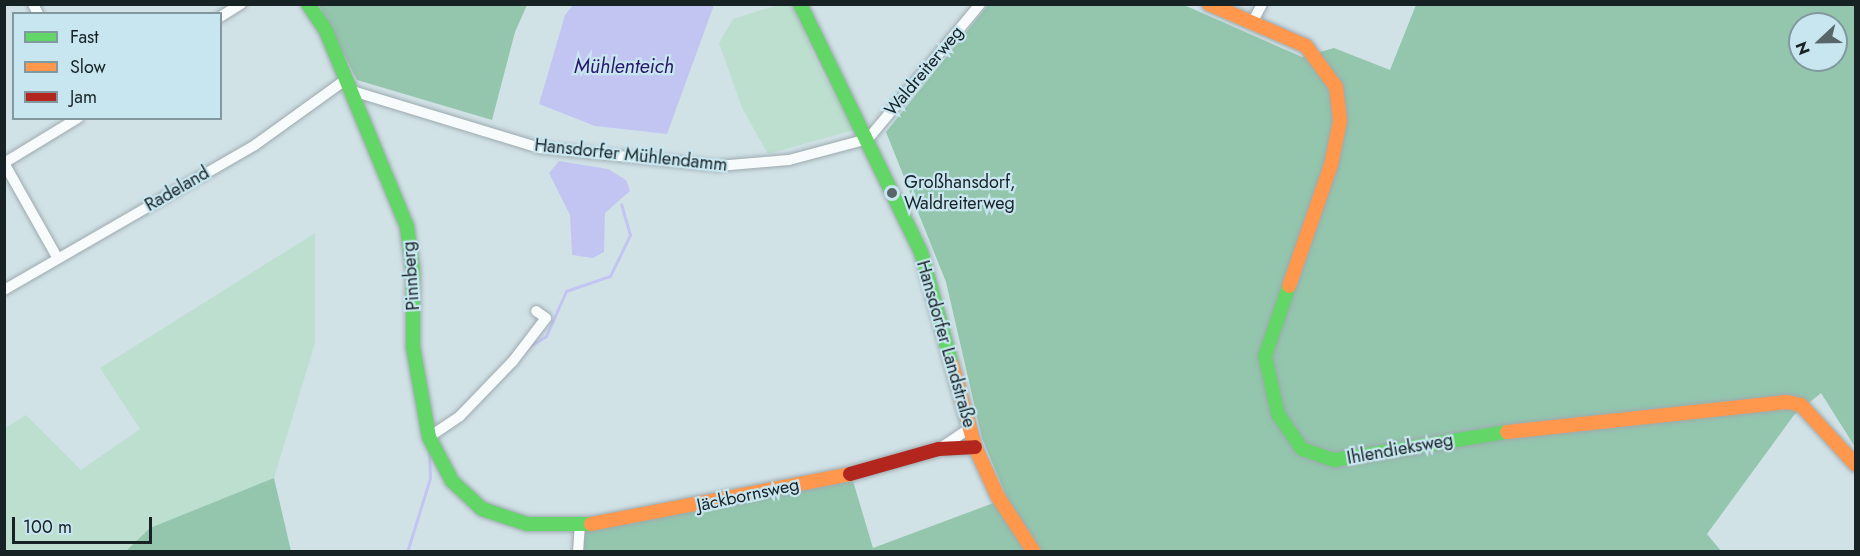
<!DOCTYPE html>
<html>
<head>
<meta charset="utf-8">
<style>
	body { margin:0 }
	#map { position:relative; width:1860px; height:556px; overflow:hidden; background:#d1e2e7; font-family:Jost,sans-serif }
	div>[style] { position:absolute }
	.green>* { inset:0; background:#bcdfcf }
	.forest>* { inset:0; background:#93c6ad }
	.water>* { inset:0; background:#c2c5f2 }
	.stream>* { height:3px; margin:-1.5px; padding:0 1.5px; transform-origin:1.5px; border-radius:1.5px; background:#c2c5f2 }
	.roads { filter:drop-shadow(0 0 2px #9daaae) drop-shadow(0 0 2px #9daaae) }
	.street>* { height:10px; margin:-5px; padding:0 5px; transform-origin:5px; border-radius:5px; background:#f8fbfb }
	.fast>* { height:14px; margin:-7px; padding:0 7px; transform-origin:7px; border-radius:7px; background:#63d668 }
	.slow>* { height:14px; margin:-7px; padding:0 7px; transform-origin:7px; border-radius:7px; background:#ff974d }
	.jam>* { height:14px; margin:-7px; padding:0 7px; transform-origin:7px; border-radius:7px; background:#b3261e }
	.dots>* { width:16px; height:16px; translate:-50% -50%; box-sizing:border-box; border:3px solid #c8e6f0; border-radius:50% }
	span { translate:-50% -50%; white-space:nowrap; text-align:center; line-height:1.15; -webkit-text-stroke:4.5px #c8e6f0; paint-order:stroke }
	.street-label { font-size:18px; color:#172225 }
	.poi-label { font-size:18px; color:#172225 }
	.left { translate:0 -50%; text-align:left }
	.water-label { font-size:20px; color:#2b156b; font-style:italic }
	.frame { position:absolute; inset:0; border:6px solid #172225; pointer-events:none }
	.legend { position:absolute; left:12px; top:12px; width:210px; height:108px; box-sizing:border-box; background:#c8e6f0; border:2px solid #81989f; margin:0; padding:8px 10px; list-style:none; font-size:18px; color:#172225 }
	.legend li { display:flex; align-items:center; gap:12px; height:30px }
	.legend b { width:30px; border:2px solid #81989f }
	.north { position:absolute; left:1788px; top:12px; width:60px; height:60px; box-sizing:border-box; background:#c8e6f0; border:2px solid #81989f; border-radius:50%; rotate:248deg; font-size:16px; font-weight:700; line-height:24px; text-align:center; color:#172225 }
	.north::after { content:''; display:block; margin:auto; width:21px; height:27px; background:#586569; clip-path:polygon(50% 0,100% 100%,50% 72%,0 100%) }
	.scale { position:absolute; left:12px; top:517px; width:140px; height:27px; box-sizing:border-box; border:3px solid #172225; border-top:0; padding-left:8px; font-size:18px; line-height:21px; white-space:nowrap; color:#172225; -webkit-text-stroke:4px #c8e6f0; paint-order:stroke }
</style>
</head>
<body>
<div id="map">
	<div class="green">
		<div style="clip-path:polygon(778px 5px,792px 5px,819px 68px,854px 130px,768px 154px,742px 108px,719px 43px,733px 19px)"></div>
		<div style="clip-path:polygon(315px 233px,315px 343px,274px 478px,151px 528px,126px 551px,5px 552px,5px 428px,26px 415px,81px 470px,140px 429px,100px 368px)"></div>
	</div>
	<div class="forest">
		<div style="clip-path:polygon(319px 5px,527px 5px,515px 32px,492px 120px,357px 80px)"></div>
		<div style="clip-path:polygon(evenodd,988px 5px,1184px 5px,1302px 57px,1334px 48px,1390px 70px,1416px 5px,1855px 5px,1855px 447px,1821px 393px,1794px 415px,1707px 534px,1721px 551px,583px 552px,585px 530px,853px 481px,873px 548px,1007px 498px,982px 438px,946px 282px,886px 132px,988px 5px,1800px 24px,1836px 24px,1836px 60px,1800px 60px,1800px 24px)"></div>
		<div style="clip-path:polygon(274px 478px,291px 551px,126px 551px,150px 528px)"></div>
	</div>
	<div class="water">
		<div style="clip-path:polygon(573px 5px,714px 5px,667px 134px,595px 126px,539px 104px,565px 15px)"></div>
		<div style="clip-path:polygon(559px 161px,608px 169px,626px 180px,630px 191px,605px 213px,604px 252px,593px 258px,572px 255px,570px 215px,549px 173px)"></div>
	</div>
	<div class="stream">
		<div style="left:528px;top:347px;width:21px;rotate:-31deg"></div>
		<div style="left:546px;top:336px;width:49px;rotate:-66deg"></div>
		<div style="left:566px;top:291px;width:46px;rotate:-18.8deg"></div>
		<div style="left:610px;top:276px;width:46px;rotate:-64deg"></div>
		<div style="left:630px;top:235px;width:32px;rotate:-106deg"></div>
		<div style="left:407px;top:552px;width:77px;rotate:-72.7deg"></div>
		<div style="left:430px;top:478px;width:27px;rotate:-92deg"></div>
	</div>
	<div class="roads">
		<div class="street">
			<div style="left:33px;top:4px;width:11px;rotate:63deg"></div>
			<div style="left:220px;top:17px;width:25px;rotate:-32deg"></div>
			<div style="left:1252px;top:23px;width:21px;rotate:-62deg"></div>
			<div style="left:349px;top:90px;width:200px;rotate:16.9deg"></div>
			<div style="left:540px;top:148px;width:179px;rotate:5.8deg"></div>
			<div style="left:718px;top:166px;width:71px;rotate:-4.8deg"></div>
			<div style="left:789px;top:160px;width:82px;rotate:-14.9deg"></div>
			<div style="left:868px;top:139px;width:175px;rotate:-50.3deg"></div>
			<div style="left:4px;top:163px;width:108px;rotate:60.6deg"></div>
			<div style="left:4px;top:163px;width:87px;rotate:-31.3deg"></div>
			<div style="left:4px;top:290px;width:290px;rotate:-30deg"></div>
			<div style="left:255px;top:145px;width:111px;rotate:-35.8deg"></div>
			<div style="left:429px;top:437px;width:37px;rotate:-34deg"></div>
			<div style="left:460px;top:416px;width:76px;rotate:-46.1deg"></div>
			<div style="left:513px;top:361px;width:54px;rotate:-52.5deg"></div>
			<div style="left:546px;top:318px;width:12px;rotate:-145deg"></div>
			<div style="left:939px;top:449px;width:37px;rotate:-34deg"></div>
			<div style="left:578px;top:552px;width:26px;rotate:-86deg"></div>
		</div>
		<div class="fast">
			<div style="left:308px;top:4px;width:32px;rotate:56deg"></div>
			<div style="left:326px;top:31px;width:212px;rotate:67.5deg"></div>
			<div style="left:407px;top:227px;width:44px;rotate:82.2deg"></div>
			<div style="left:413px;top:271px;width:76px;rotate:90deg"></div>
			<div style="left:413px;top:347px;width:91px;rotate:79.9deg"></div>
			<div style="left:429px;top:437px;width:50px;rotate:62.4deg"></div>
			<div style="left:452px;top:481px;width:41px;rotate:43deg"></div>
			<div style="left:482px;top:509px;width:47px;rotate:18.4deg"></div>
			<div style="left:527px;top:524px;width:64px"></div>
			<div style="left:800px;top:4px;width:276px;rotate:64deg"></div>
			<div style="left:921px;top:252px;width:117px;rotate:74.7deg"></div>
			<div style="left:1289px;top:286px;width:74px;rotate:108.9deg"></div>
			<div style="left:1265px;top:356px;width:59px;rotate:77.4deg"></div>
			<div style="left:1278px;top:414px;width:42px;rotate:55.6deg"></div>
			<div style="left:1302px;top:449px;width:34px;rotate:19deg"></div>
			<div style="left:1334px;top:460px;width:175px;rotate:-9.2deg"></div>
		</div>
		<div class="slow">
			<div style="left:1209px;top:4px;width:106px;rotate:23.4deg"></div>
			<div style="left:1306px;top:46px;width:51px;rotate:53.8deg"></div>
			<div style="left:1336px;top:87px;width:34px;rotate:83deg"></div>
			<div style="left:1340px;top:121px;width:45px;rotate:101.6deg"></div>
			<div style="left:1331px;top:165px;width:128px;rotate:109.1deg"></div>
			<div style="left:952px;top:365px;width:85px;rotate:74.3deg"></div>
			<div style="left:975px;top:447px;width:55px;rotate:65.3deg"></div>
			<div style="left:998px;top:497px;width:66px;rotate:56.8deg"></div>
			<div style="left:1507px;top:432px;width:282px;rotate:-6.1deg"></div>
			<div style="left:1787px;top:402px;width:14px;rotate:12deg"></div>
			<div style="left:1801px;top:405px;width:81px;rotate:47.5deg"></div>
			<div style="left:591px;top:524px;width:264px;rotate:-10.9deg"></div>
		</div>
		<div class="jam">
			<div style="left:850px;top:474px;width:92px;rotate:-15.7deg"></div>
			<div style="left:939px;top:449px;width:36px;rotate:-3deg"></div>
		</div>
	</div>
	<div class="dots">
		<div style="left:892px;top:193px;background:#586569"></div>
	</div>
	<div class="street-label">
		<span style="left:924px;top:71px;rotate:-50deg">Waldreiterweg</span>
		<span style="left:631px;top:155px;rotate:6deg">Hansdorfer Mühlendamm</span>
		<span style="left:177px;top:189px;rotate:-30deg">Radeland</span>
		<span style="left:411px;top:276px;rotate:-94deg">Pinnberg</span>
		<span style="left:946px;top:344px;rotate:74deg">Hansdorfer Landstraße</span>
		<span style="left:1400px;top:449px;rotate:-10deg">Ihlendieksweg</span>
		<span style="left:748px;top:495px;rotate:-12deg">Jäckbornsweg</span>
	</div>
	<div class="poi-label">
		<span class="left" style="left:904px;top:193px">Großhansdorf,<br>Waldreiterweg</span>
	</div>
	<div class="water-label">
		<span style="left:624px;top:66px">Mühlenteich</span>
	</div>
	<div class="frame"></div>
	<ul class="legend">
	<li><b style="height:8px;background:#63d668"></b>Fast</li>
	<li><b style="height:8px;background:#ff974d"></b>Slow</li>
	<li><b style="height:8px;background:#b3261e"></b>Jam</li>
	</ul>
	<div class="north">N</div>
	<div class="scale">100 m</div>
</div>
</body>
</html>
